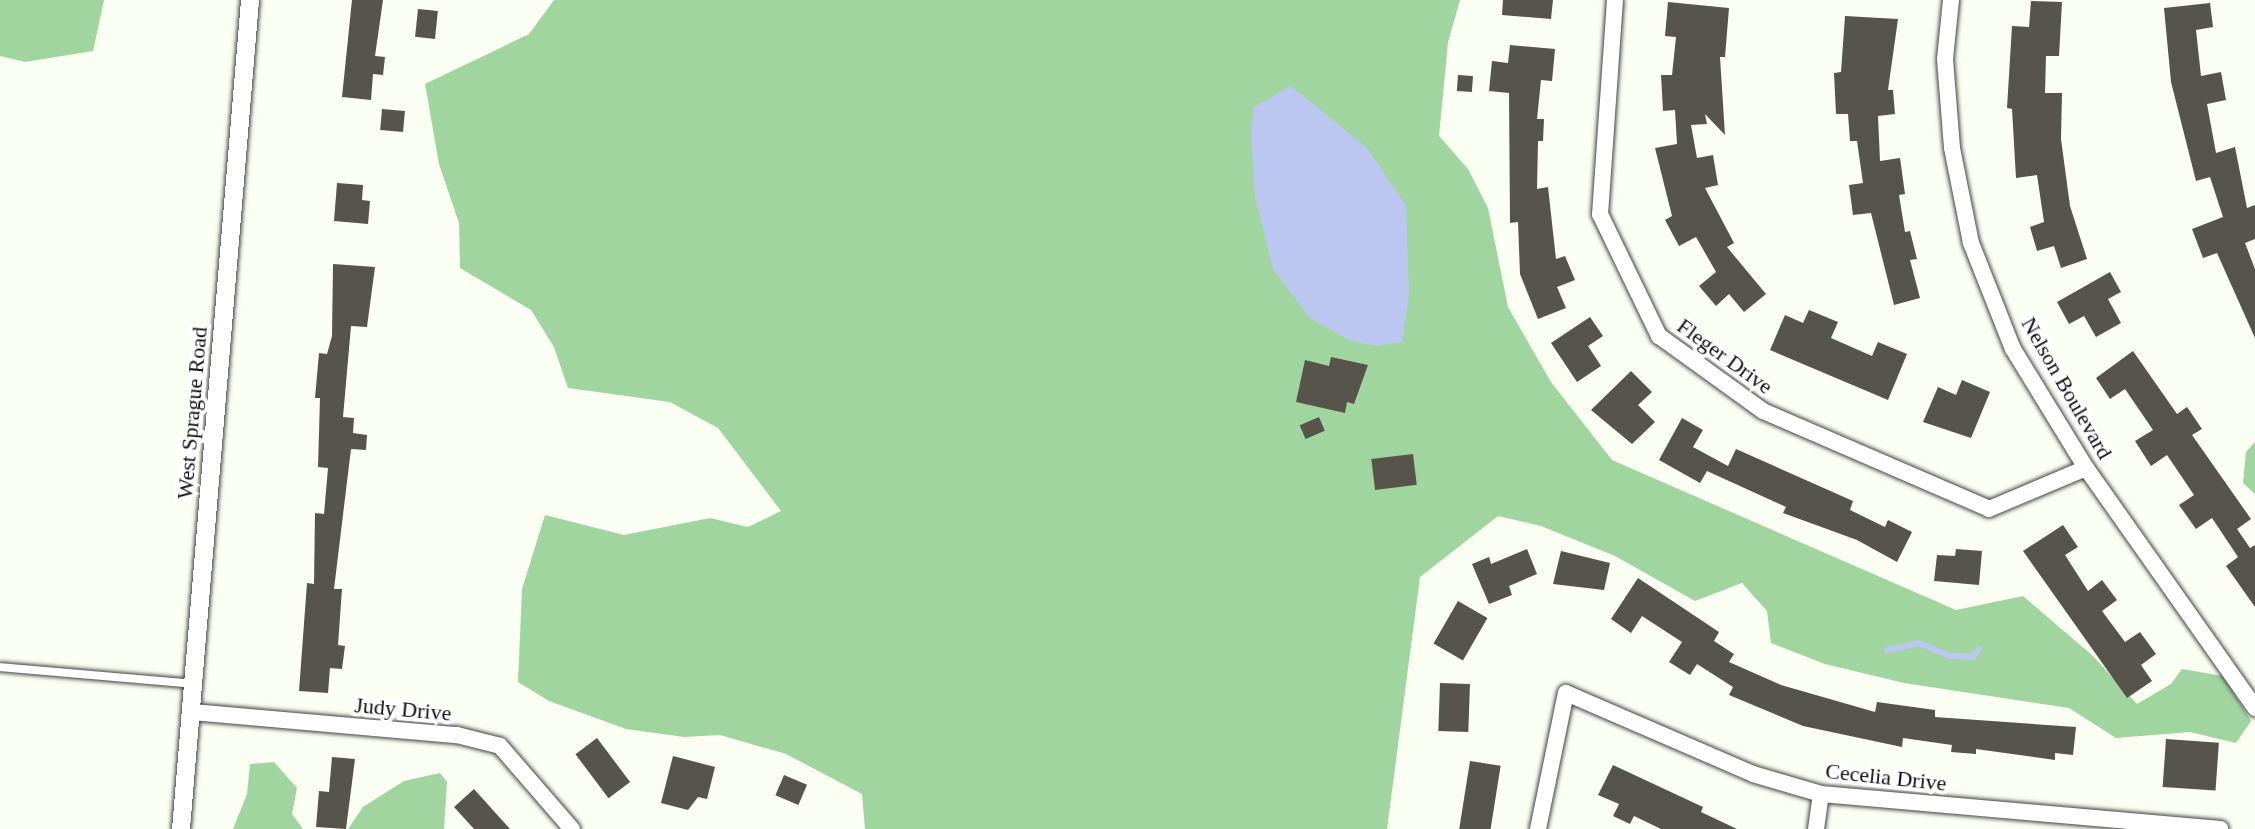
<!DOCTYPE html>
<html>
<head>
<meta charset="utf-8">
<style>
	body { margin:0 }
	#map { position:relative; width:2255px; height:829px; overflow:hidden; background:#fbfef2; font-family:Georgia,serif }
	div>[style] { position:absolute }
	.forest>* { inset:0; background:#a1d59f }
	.water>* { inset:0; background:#bbc7f1 }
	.stream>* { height:6px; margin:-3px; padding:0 3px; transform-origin:3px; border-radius:3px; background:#bbc7f1 }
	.building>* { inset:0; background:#57544c; transform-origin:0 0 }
	.roads { filter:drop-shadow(0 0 2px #424242) drop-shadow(0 0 2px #424242) }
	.service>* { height:8px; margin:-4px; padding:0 4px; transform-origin:4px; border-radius:4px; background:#fff }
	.minor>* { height:16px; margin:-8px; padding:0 8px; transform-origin:8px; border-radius:8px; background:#fff }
	.tertiary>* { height:18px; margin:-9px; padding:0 9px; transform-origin:9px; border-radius:9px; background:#fff }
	span { translate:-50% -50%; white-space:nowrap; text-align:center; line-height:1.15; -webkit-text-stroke:8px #fff; paint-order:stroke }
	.street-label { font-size:22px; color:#0f0f0f }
</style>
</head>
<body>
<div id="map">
	<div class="forest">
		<div style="clip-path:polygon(0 0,104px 0,93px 51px,25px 62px,0 56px)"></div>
		<div style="clip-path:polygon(554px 0,1460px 0,1448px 42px,1439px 136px,1468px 169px,1488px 208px,1508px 307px,1551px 382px,1612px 460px,1956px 610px,2023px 596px,2093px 656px,2137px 704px,2171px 684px,2182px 669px,2223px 676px,2251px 721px,2236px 743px,2190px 732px,2116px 738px,2069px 708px,1904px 683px,1825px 664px,1771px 643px,1767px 611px,1742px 583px,1695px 601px,1615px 556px,1541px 526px,1498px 516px,1420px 577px,1387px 829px,865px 829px,862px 794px,786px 754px,720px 735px,684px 737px,626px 729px,549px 701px,518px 682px,522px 589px,545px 515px,624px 535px,710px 518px,748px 527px,781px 511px,718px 428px,670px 402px,568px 388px,554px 347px,531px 310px,460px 268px,459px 223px,439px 164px,425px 84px,529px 34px)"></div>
		<div style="clip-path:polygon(2255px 442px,2255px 494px,2243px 483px,2246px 452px)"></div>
		<div style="clip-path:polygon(274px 762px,297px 788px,292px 814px,303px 829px,233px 829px,247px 794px,250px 764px)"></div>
		<div style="clip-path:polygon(440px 773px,447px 782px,444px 829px,348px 829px,363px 807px,404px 781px)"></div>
	</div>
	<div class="water">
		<div style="clip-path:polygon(1291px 86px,1367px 148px,1406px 205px,1409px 294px,1402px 342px,1376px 346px,1349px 340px,1310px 318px,1273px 269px,1255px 195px,1251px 134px,1254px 107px)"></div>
	</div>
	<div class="stream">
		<div style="left:1887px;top:650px;width:33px;rotate:-12deg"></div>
		<div style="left:1919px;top:643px;width:34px;rotate:23deg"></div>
		<div style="left:1950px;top:656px;width:23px;rotate:2deg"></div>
		<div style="left:1973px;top:657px;width:10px;rotate:-53deg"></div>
	</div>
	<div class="building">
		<div style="clip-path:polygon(352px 0,383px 0,375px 56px,385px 57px,383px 75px,373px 74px,371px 100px,342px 97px)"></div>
		<div style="clip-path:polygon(1503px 0,1553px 0,1551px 19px,1502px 15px)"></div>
		<div style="clip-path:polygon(2031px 1px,2062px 2px,2059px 56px,2046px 56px,2045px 93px,2062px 93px,2061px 139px,2070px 206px,2087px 259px,2061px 268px,2054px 246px,2037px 251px,2030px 227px,2044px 222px,2037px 175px,2016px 178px,2012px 109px,2007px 108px,2012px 26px,2029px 27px)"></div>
		<div style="clip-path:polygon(1668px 2px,1729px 8px,1725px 57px,1720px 57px,1725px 135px,1705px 114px,1707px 124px,1691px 125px,1697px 158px,1713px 155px,1718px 185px,1705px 188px,1734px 243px,1727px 247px,1766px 294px,1744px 312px,1729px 294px,1716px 306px,1699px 286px,1716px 272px,1696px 237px,1679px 246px,1665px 220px,1672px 216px,1655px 148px,1677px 144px,1675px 110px,1663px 111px,1661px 75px,1672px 75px,1676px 37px,1665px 36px)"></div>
		<div style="clip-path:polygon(2210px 3px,2213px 27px,2196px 30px,2201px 76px,2221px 72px,2226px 100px,2207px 104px,2216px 153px,2235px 147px,2247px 208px,2255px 205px,2255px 239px,2245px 243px,2255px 269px,2255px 338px,2217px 253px,2203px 258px,2192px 229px,2223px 217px,2210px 177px,2196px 181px,2171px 82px,2164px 8px)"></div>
		<div style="left:418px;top:9px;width:20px;height:28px;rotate:6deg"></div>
		<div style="clip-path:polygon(1845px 16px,1898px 19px,1888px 90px,1893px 90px,1895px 114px,1878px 116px,1880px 161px,1900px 158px,1905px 194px,1899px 195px,1905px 232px,1910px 231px,1917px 259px,1910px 260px,1920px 298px,1894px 305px,1871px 213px,1853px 215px,1849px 185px,1863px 183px,1857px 141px,1850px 141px,1848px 114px,1836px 114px,1834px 73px,1841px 72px)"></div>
		<div style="clip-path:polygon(1510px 45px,1555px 49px,1552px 81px,1541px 80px,1537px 119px,1544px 119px,1543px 141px,1538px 141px,1537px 189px,1548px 187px,1556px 259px,1565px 256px,1575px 280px,1557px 287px,1566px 308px,1538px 319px,1520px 274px,1518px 222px,1510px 223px,1509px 93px,1489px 91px,1492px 61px,1508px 63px)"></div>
		<div style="left:1458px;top:75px;width:15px;height:16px;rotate:4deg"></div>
		<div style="left:382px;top:109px;width:23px;height:21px;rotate:5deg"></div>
		<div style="clip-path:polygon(337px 183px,363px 185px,362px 200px,370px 201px,368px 224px,334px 221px)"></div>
		<div style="clip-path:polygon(333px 264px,375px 267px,367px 327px,351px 326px,343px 417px,354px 418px,353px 433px,367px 435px,366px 450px,351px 449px,334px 589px,342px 589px,338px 645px,345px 646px,342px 669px,330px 668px,328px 693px,299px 691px,307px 583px,314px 584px,315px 513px,324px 514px,328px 468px,318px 467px,320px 398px,315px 398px,319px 353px,327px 354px,332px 336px)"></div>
		<div style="clip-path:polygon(2110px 272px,2121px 292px,2108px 299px,2121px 323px,2096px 337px,2084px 316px,2069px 324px,2057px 302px)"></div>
		<div style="clip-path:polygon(1809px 310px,1838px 322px,1831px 338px,1872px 356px,1878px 342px,1907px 354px,1888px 400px,1770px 350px,1785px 315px,1803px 323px)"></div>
		<div style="clip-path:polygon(1590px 317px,1603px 336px,1588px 346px,1601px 366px,1577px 382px,1551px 343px)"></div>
		<div style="clip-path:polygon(2133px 351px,2177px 414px,2187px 407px,2202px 429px,2192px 435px,2251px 519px,2237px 529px,2250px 548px,2255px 545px,2255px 607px,2226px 566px,2238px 557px,2212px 518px,2196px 529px,2179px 505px,2194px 495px,2167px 455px,2151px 466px,2135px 441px,2153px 430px,2125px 389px,2110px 399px,2096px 378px)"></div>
		<div style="clip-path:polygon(1331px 357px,1368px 365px,1354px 404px,1347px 402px,1345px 413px,1296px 402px,1305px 360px,1329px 366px)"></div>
		<div style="clip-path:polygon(1631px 371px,1652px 392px,1638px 405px,1655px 422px,1632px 444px,1591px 410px)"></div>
		<div style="clip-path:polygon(1962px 380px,1990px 392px,1971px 438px,1923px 422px,1938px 387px,1956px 395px)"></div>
		<div style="left:1319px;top:417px;width:15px;height:21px;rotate:67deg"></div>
		<div style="clip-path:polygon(1682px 418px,1703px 430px,1693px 447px,1728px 466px,1736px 449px,1853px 501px,1850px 510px,1885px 527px,1888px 520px,1912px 532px,1897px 562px,1857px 540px,1783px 513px,1786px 507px,1707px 471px,1700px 483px,1659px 460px)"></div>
		<div style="left:1413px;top:454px;width:31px;height:42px;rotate:83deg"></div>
		<div style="clip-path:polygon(2063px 525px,2078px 547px,2065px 555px,2088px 591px,2102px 580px,2117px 600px,2102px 611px,2125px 642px,2140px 632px,2156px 654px,2141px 665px,2152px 681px,2127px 698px,2023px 551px)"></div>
		<div style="clip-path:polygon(1527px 549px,1537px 574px,1509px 586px,1512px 595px,1489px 604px,1472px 564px,1489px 557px,1491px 564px)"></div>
		<div style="clip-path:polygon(1956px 549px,1982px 551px,1979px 585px,1934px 581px,1937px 555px,1955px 556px)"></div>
		<div style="clip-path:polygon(1561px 551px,1610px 563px,1604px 590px,1553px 584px)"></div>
		<div style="clip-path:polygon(1638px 578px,1719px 632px,1714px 641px,1734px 654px,1729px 662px,1781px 685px,1875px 712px,1877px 702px,1935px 710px,1935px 717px,2076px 727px,2073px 755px,2055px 753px,2055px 760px,1976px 749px,1976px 754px,1951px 752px,1952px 745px,1903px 738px,1902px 747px,1803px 726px,1729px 695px,1733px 687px,1697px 664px,1690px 675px,1669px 662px,1682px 642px,1642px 616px,1631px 633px,1611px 619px)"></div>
		<div style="left:1458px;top:601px;width:34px;height:49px;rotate:30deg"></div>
		<div style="left:1440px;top:683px;width:30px;height:48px;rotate:2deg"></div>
		<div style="left:597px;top:738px;width:55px;height:27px;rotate:53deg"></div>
		<div style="left:2166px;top:739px;width:53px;height:48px;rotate:4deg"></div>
		<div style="clip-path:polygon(673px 756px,715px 767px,707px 799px,698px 797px,688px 810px,661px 803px)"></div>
		<div style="clip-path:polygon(332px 757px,355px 759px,346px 829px,316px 827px,319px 791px,329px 792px)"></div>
		<div style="left:1470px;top:761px;width:31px;height:69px;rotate:9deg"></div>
		<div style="clip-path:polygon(1613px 765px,1703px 807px,1701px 812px,1737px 829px,1661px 829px,1634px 816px,1630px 824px,1613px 816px,1619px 804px,1598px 795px)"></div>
		<div style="left:784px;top:775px;width:25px;height:22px;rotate:23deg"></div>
		<div style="clip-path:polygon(474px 789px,510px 829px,474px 829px,454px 807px)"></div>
	</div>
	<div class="roads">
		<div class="service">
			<div style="left:0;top:667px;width:195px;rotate:5deg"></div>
		</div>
		<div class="minor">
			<div style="left:1615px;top:0;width:215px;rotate:94deg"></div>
			<div style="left:1600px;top:214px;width:136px;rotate:64.2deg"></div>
			<div style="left:1659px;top:336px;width:128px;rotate:35.8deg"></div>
			<div style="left:1763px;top:411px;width:246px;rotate:23.4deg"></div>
			<div style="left:1989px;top:509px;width:105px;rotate:-22.9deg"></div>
			<div style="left:1951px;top:0;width:59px;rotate:95.8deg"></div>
			<div style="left:1945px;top:59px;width:89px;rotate:85.5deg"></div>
			<div style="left:1952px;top:148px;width:97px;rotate:78.7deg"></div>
			<div style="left:1971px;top:243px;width:114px;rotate:68.4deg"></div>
			<div style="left:2013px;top:349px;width:140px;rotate:58.5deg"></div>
			<div style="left:2086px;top:468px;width:294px;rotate:54.8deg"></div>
			<div style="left:192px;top:712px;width:266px;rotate:5deg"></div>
			<div style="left:457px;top:735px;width:44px;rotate:14.3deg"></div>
			<div style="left:500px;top:746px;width:110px;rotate:49.1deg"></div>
			<div style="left:1538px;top:829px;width:139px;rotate:-78.4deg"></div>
			<div style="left:1566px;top:693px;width:204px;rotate:23.4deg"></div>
			<div style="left:1753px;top:774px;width:71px;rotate:16.4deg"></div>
			<div style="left:1821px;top:794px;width:401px;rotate:5deg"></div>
			<div style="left:1816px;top:829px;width:35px;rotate:-82deg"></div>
		</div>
		<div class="tertiary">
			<div style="left:181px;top:829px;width:832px;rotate:-85.24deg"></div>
		</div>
	</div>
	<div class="street-label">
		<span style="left:1725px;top:356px;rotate:36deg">Fleger Drive</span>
		<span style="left:2067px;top:388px;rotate:60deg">Nelson Boulevard</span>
		<span style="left:192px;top:413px;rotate:-85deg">West Sprague Road</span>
		<span style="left:403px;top:709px;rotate:5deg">Judy Drive</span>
		<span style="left:1886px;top:777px;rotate:6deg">Cecelia Drive</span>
	</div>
</div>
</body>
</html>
